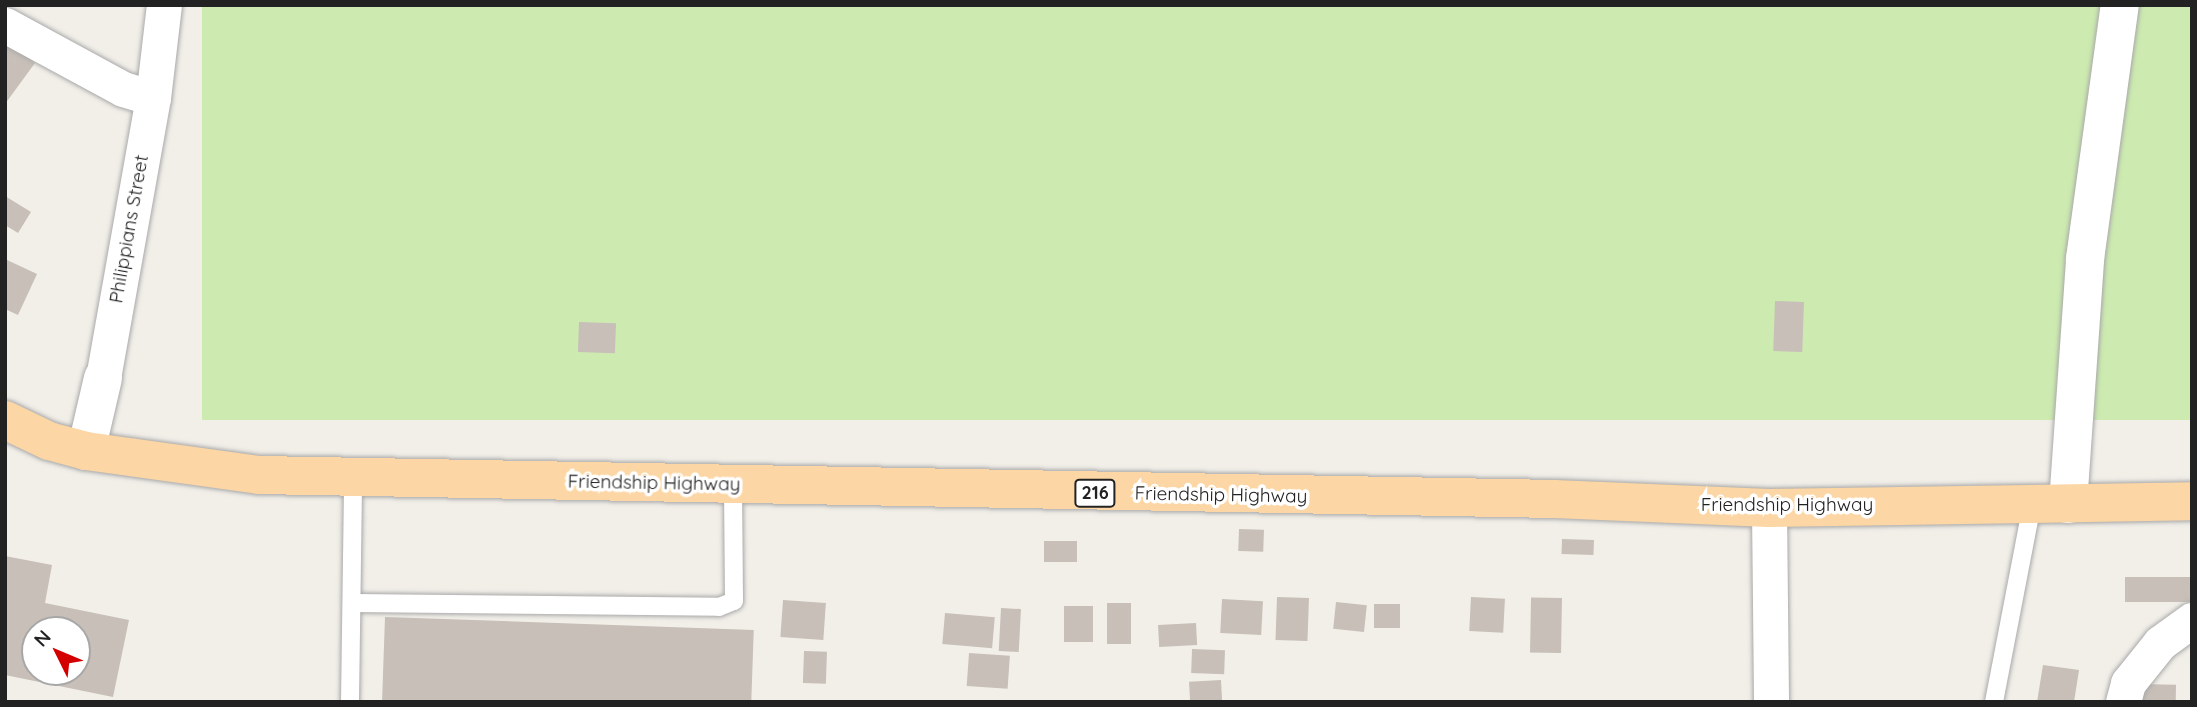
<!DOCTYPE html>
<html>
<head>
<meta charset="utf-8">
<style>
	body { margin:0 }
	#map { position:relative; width:2197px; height:707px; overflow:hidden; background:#f2efe9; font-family:Quicksand,sans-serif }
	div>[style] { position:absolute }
	.grass>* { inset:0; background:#cdebb0; transform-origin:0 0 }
	.building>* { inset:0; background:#c7bfb8; transform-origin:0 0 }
	.roads { filter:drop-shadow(0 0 2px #a9a9a9) drop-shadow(0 0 2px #a9a9a9) }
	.service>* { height:18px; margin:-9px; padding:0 9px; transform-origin:9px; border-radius:9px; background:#fff }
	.minor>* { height:35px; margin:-17.5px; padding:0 17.5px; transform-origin:17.5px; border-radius:17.5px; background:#fff }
	.tertiary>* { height:38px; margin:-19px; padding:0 19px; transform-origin:19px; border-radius:19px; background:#fff }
	.primary>* { height:38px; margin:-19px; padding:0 19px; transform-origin:19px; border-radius:19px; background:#fcd6a4 }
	span { translate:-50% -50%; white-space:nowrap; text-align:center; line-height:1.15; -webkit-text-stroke:7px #fff; paint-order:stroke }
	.shield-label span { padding:2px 5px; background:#fff; border:2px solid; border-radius:5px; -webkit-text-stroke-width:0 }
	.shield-label { font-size:18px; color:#222; font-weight:700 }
	.street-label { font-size:19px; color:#222 }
	.frame { position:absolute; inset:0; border:7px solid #222; pointer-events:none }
	.north { position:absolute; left:21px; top:616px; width:70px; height:70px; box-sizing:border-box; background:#fff; border:2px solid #a7a7a7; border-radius:50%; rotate:313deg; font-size:19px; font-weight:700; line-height:28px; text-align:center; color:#222 }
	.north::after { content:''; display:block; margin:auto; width:24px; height:32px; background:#d40000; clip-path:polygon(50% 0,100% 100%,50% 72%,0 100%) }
</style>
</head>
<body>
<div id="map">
	<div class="grass">
		<div style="left:202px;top:5px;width:1990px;height:415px"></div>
	</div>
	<div class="building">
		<div style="clip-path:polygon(5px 41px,35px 63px,5px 104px)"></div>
		<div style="clip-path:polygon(5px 196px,31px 212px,18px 233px,5px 225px)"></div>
		<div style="clip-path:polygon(5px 259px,37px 274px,18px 315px,5px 309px)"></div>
		<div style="left:1775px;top:301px;width:29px;height:50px;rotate:2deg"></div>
		<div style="left:579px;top:322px;width:37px;height:30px;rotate:2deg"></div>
		<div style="left:1239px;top:529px;width:25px;height:22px;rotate:2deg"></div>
		<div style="left:1562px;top:539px;width:32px;height:15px;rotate:2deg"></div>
		<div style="left:1044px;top:541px;width:33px;height:21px"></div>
		<div style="clip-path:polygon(evenodd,5px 556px,52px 565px,45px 603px,129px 620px,113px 697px,5px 675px,5px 556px,35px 630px,77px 630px,77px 672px,35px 672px,35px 630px)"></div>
		<div style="left:2192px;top:577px;width:25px;height:67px;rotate:90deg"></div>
		<div style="left:1277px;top:597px;width:32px;height:43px;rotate:2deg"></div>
		<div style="left:1471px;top:597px;width:34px;height:34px;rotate:3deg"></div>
		<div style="left:1562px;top:598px;width:55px;height:31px;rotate:91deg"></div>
		<div style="left:1222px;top:599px;width:41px;height:34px;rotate:3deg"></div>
		<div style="left:783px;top:600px;width:43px;height:37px;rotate:4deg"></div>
		<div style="left:1336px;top:602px;width:31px;height:27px;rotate:6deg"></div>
		<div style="left:1107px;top:603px;width:24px;height:41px"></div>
		<div style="left:1400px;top:604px;width:24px;height:26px;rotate:90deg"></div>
		<div style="left:1093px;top:606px;width:36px;height:29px;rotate:90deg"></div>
		<div style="left:1001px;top:608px;width:20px;height:43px;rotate:3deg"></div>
		<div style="left:945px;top:613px;width:50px;height:31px;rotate:5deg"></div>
		<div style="left:385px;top:617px;width:369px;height:85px;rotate:2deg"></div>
		<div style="left:1196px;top:623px;width:22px;height:38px;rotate:87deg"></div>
		<div style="left:1192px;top:649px;width:33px;height:24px;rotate:2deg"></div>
		<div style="left:804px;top:651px;width:23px;height:32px;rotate:2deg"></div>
		<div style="left:969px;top:653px;width:41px;height:33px;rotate:4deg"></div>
		<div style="clip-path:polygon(2043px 665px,2079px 670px,2074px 702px,2037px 702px)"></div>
		<div style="left:1221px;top:680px;width:22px;height:32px;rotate:87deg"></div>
		<div style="left:2137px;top:684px;width:39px;height:18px;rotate:1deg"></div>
	</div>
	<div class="roads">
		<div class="service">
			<div style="left:353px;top:603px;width:366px;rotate:0.6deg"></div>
			<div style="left:719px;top:607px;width:16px;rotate:-22deg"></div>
			<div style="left:734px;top:601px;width:116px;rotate:-90.5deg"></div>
			<div style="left:350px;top:702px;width:225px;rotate:-89.2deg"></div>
			<div style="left:1994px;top:702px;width:202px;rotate:-79.1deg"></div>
		</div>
		<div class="minor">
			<div style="left:5px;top:25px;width:134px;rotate:28.5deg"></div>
			<div style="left:123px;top:89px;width:31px;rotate:17deg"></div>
			<div style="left:103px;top:378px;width:284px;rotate:-79.9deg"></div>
			<div style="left:153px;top:98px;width:94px;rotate:-83.3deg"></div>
			<div style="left:1769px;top:508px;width:194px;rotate:89.4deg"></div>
			<div style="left:2123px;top:702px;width:20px;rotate:-75deg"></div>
			<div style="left:2128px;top:683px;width:51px;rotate:-51.3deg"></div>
			<div style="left:2160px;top:643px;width:39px;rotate:-36deg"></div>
		</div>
		<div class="tertiary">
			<div style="left:86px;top:451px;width:75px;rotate:-76.9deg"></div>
			<div style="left:2068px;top:504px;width:246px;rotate:-86deg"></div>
			<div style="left:2085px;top:259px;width:256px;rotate:-82.2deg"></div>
		</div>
		<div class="primary">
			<div style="left:5px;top:420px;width:49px;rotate:25.5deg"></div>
			<div style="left:49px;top:441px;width:38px;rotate:15deg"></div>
			<div style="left:86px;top:451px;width:175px;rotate:7.9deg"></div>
			<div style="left:259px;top:475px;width:1295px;rotate:1.06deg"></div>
			<div style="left:1554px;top:499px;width:215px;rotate:2.4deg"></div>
			<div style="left:1769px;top:508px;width:423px;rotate:-0.9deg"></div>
		</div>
	</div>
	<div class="shield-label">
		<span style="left:1095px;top:493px">216</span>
	</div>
	<div class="street-label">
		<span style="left:129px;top:229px;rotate:-80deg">Philippians Street</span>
		<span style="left:654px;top:483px;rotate:1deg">Friendship Highway</span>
		<span style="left:1221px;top:495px;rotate:1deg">Friendship Highway</span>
		<span style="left:1787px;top:505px">Friendship Highway</span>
	</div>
	<div class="frame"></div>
	<div class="north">N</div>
</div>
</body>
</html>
